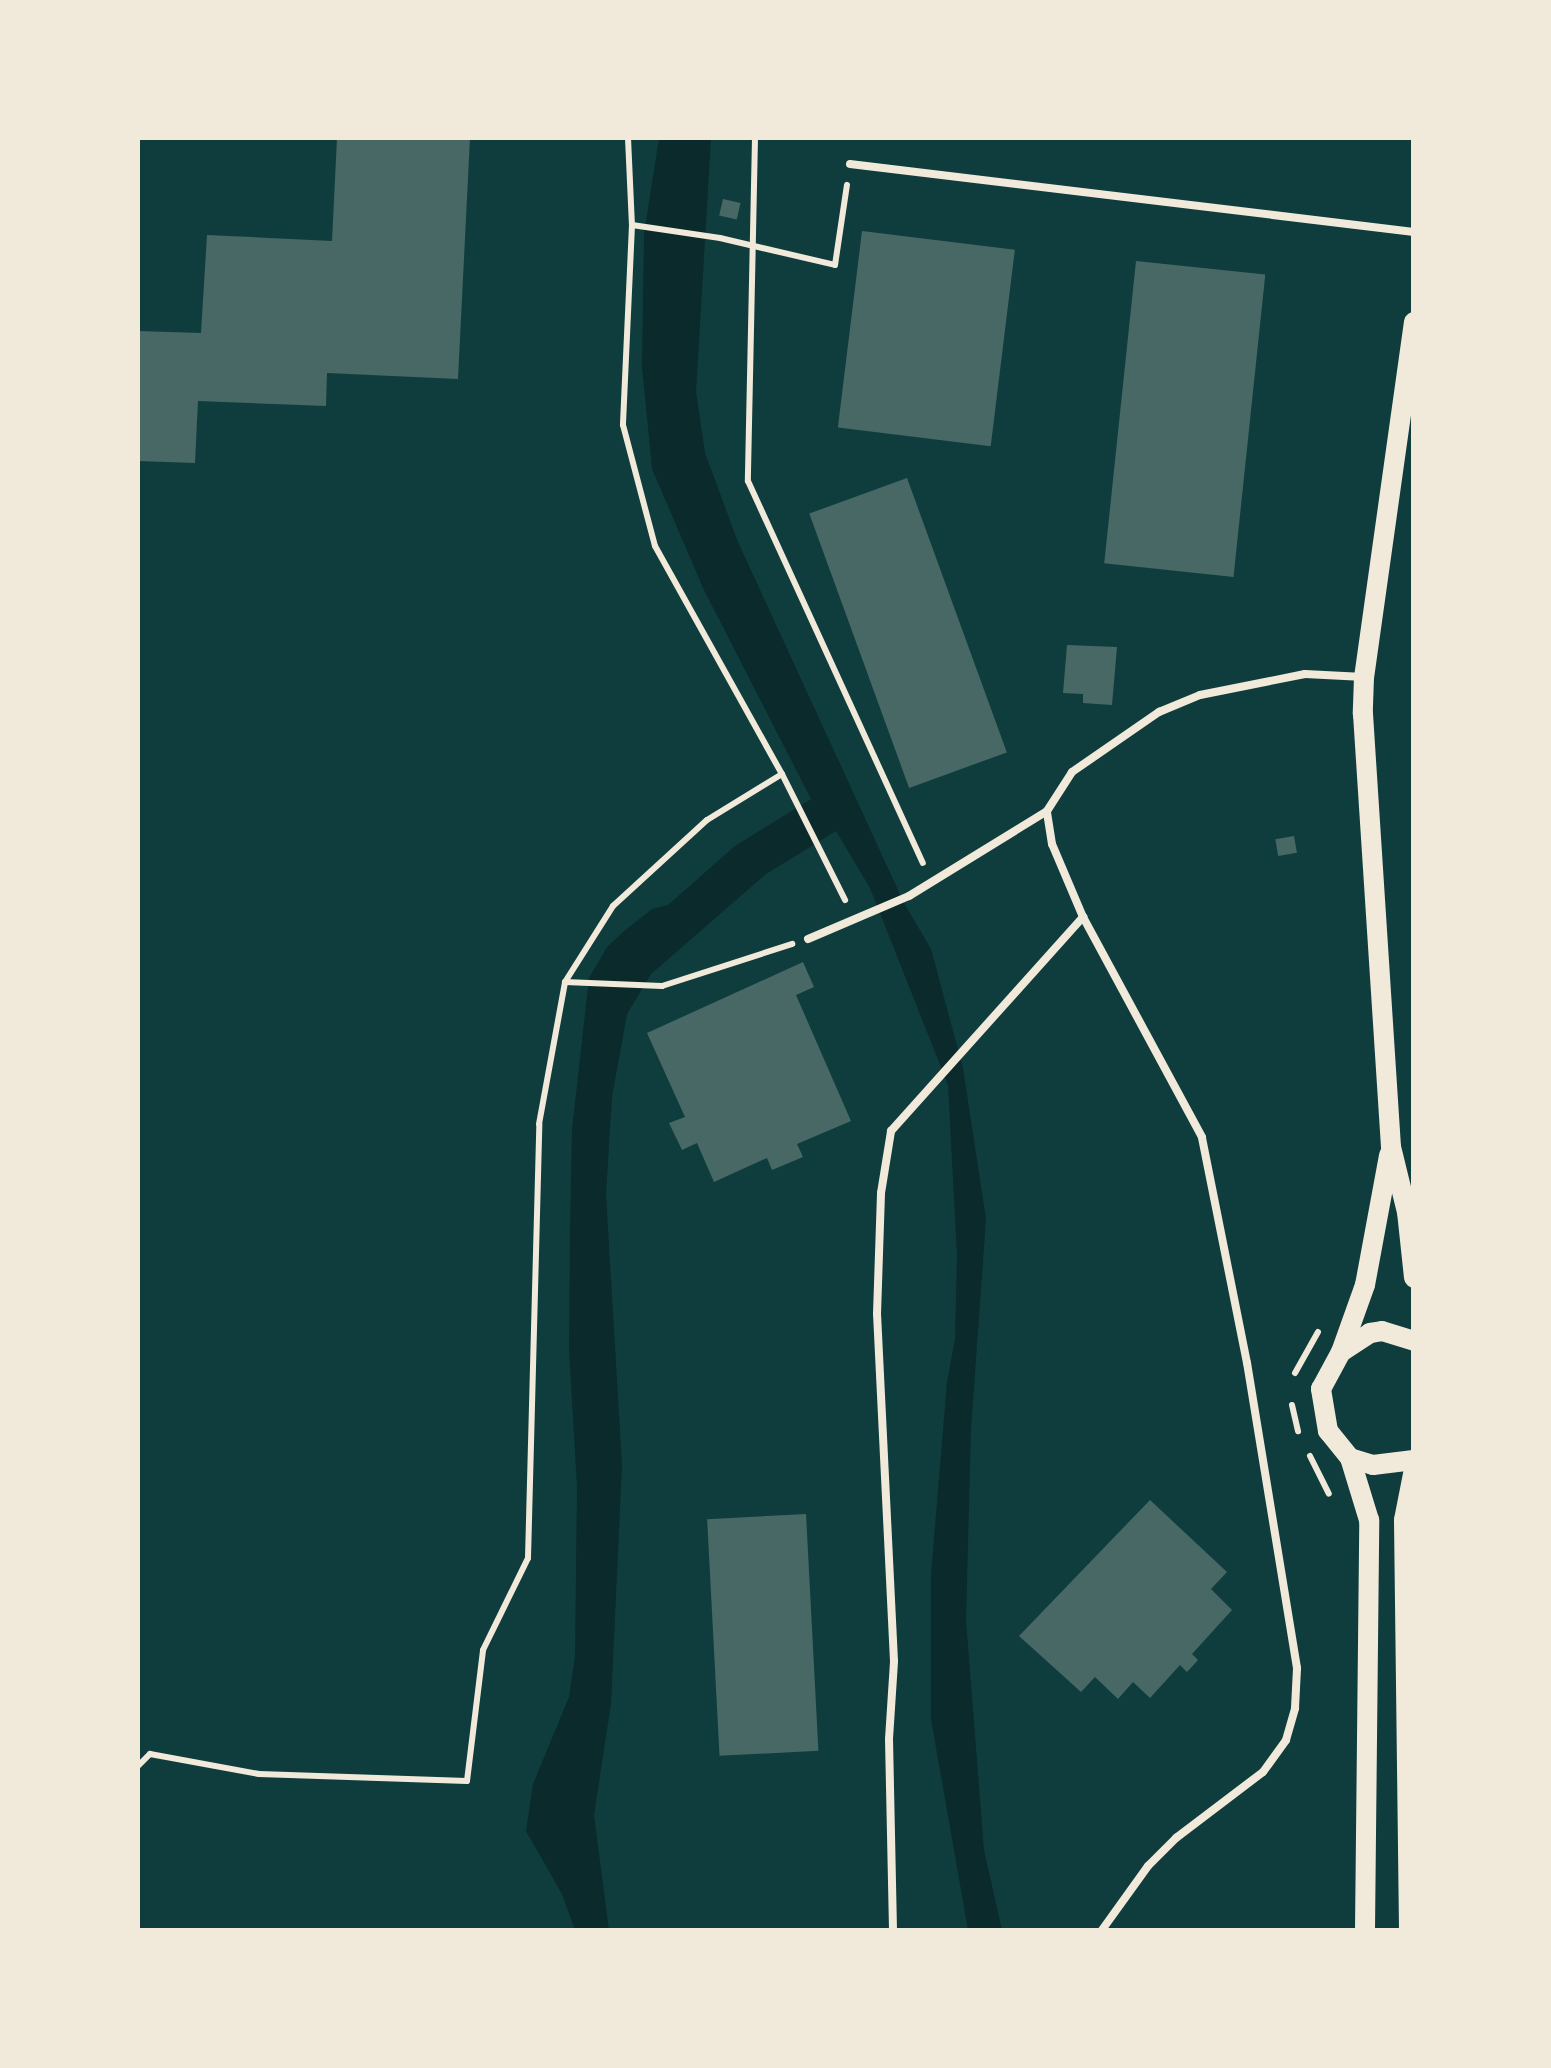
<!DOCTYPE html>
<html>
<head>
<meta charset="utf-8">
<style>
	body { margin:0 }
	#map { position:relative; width:1551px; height:2068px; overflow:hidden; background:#0f3d3e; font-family:"Public Sans",sans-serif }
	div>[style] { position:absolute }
	.water>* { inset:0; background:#0a2a2b }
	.building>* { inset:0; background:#486865; transform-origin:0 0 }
	.path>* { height:6px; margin:-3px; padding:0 3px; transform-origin:3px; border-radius:3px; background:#f1e9da }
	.service>* { height:8px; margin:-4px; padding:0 4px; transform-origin:4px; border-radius:4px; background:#f1e9da }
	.secondary>* { height:20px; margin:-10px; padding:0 10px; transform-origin:10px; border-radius:10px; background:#f1e9da }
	span { translate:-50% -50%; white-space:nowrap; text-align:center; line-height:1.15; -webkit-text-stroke:10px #f1e9da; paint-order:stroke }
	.frame { position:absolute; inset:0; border:140px solid #f1e9da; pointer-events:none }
</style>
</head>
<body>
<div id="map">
	<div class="water">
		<div style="clip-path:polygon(659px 138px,711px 138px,696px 392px,705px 453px,738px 542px,904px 903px,931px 949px,963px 1068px,986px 1219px,971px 1430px,966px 1620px,984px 1850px,1002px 1930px,968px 1930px,931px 1719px,931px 1574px,947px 1382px,955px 1339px,957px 1255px,948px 1085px,870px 888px,836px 831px,766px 874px,651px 974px,627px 1014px,612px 1097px,606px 1194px,622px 1465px,611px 1704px,594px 1815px,609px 1930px,575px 1930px,562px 1894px,526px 1831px,533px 1784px,569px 1697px,575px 1656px,577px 1487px,569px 1351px,570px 1231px,572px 1130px,589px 978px,607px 947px,623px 932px,652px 909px,668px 905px,735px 846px,811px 799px,703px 588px,652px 469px,642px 367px,644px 234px)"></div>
	</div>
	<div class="building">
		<div style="clip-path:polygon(337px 138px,470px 138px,458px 379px,327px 373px,326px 406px,198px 401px,195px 463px,138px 461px,138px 331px,201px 333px,207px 235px,332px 241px)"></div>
		<div style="left:723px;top:199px;width:18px;height:17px;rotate:13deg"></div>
		<div style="left:862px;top:231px;width:154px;height:198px;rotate:7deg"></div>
		<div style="left:1136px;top:261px;width:130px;height:304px;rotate:6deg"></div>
		<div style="left:907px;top:478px;width:292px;height:104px;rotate:70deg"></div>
		<div style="clip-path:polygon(1067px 645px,1117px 647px,1112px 705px,1083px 703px,1083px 694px,1063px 693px)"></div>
		<div style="left:1294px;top:836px;width:17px;height:19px;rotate:80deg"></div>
		<div style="clip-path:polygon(803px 962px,814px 987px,796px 995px,851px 1121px,797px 1144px,803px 1157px,772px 1170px,767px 1158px,714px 1182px,697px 1143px,682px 1150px,669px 1123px,685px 1117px,647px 1033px)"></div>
		<div style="clip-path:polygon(1150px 1500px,1227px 1572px,1211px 1589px,1232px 1610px,1192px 1654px,1198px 1660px,1187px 1672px,1180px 1665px,1150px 1698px,1133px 1682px,1118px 1699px,1095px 1677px,1081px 1692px,1019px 1636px)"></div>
		<div style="left:806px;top:1514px;width:237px;height:99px;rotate:87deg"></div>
	</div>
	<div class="path">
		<div style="left:628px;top:138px;width:87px;rotate:87.4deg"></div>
		<div style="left:632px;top:225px;width:200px;rotate:92.6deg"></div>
		<div style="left:623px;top:425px;width:125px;rotate:75.2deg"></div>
		<div style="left:655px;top:546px;width:261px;rotate:60.9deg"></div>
		<div style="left:782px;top:774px;width:141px;rotate:63.4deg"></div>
		<div style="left:755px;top:138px;width:343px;rotate:91.2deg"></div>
		<div style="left:748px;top:481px;width:420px;rotate:65.4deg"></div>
		<div style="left:632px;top:225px;width:89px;rotate:8.4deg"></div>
		<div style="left:720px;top:238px;width:118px;rotate:13.2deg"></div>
		<div style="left:835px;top:265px;width:81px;rotate:-81.5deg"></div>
		<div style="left:565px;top:982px;width:97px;rotate:2.4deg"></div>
		<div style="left:662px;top:986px;width:137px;rotate:-17.9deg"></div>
		<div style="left:1295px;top:1373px;width:47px;rotate:-60.7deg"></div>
		<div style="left:1292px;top:1405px;width:27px;rotate:77deg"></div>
		<div style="left:1310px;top:1456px;width:42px;rotate:63.4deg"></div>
		<div style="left:138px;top:1766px;width:17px;rotate:-45deg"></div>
		<div style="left:150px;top:1754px;width:111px;rotate:10.4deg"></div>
		<div style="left:259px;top:1774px;width:208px;rotate:1.9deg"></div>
		<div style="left:467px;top:1781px;width:132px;rotate:-83deg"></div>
		<div style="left:483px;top:1650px;width:102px;rotate:-63.9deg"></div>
		<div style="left:528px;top:1558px;width:434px;rotate:-88.5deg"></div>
		<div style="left:539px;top:1124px;width:144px;rotate:-79.6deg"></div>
		<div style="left:565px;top:982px;width:90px;rotate:-57.7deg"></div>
		<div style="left:613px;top:906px;width:127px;rotate:-42.5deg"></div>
		<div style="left:707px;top:820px;width:88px;rotate:-31.5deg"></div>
	</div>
	<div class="service">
		<div style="left:850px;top:164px;width:568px;rotate:6.87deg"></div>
		<div style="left:808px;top:939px;width:110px;rotate:-23.1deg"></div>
		<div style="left:909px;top:896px;width:162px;rotate:-31.6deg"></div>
		<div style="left:893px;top:1930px;width:191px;rotate:-91.2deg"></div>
		<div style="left:889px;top:1739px;width:78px;rotate:-86.3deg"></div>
		<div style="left:894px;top:1661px;width:347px;rotate:-92.8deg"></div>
		<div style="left:877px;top:1314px;width:121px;rotate:-88.1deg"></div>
		<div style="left:881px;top:1193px;width:63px;rotate:-80.8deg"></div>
		<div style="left:891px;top:1131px;width:288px;rotate:-48.1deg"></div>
		<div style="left:1102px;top:1930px;width:79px;rotate:-54.3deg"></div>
		<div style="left:1148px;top:1866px;width:40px;rotate:-45deg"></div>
		<div style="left:1176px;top:1838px;width:109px;rotate:-37.2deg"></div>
		<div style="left:1263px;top:1772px;width:39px;rotate:-54deg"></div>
		<div style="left:1286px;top:1740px;width:33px;rotate:-74deg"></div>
		<div style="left:1295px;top:1708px;width:40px;rotate:-87.1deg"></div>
		<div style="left:1297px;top:1668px;width:309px;rotate:-99.3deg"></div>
		<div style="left:1247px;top:1363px;width:230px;rotate:-101.3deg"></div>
		<div style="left:1202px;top:1137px;width:250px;rotate:-118.4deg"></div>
		<div style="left:1083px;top:917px;width:79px;rotate:-113deg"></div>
		<div style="left:1052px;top:844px;width:33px;rotate:-99deg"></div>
		<div style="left:1047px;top:811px;width:46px;rotate:-57.3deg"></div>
		<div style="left:1072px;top:772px;width:106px;rotate:-34.6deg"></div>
		<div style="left:1159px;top:712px;width:44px;rotate:-22.5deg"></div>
		<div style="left:1200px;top:695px;width:107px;rotate:-11.3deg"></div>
		<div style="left:1305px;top:674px;width:59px;rotate:2.9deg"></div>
	</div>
	<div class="secondary">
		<div style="left:1414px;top:322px;width:359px;rotate:98deg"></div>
		<div style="left:1364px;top:677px;width:37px;rotate:92deg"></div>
		<div style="left:1363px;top:714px;width:434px;rotate:86.3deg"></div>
		<div style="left:1391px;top:1147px;width:67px;rotate:76.2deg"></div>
		<div style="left:1407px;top:1212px;width:66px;rotate:83.9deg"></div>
		<div style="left:1341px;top:1352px;width:71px;rotate:-70.3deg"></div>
		<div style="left:1365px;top:1285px;width:132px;rotate:-79.5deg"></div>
		<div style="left:1350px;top:1458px;width:24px;rotate:17deg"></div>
		<div style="left:1373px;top:1465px;width:41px;rotate:-7deg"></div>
		<div style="left:1365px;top:1930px;width:410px;rotate:-89.4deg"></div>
		<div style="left:1369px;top:1520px;width:65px;rotate:-107deg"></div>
		<div style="left:1350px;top:1458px;width:35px;rotate:-129deg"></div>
		<div style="left:1328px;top:1431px;width:43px;rotate:-99.5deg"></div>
		<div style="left:1321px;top:1389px;width:42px;rotate:-61.6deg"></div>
		<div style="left:1341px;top:1352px;width:35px;rotate:-33deg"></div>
		<div style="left:1370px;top:1333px;width:12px;rotate:-9deg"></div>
		<div style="left:1382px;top:1331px;width:34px;rotate:17deg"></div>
		<div style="left:1409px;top:1930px;width:410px;rotate:-90.7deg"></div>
		<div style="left:1404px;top:1520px;width:52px;rotate:-78.9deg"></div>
	</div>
	<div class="frame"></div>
</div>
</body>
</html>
